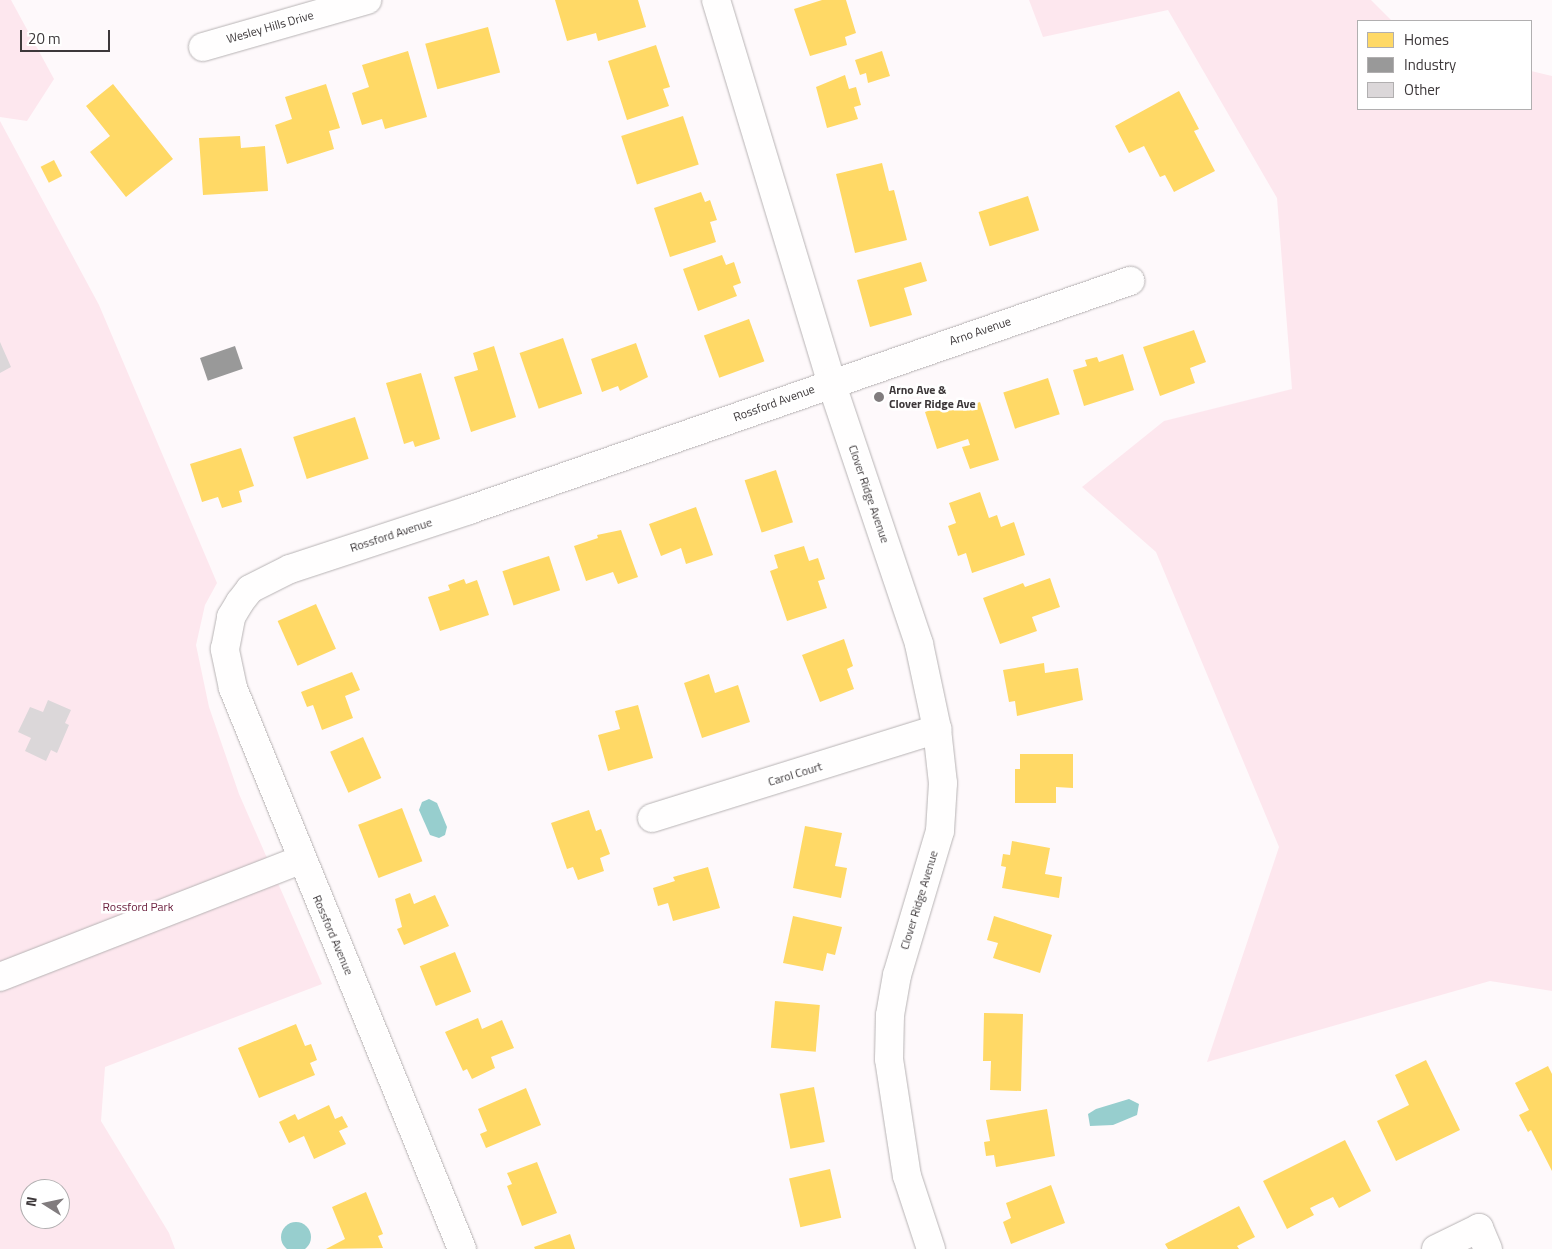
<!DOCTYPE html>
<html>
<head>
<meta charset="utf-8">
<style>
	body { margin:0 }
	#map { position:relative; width:1552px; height:1249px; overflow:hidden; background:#fef9fb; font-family:"Titillium Web",sans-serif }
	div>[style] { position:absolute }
	.green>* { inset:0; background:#fde7ee }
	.water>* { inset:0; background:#97cece }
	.round { border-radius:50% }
	.homes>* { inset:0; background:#ffd966; transform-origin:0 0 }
	.industry>* { inset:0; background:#999; transform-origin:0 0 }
	.building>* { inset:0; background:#dbd7d9 }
	.roads { filter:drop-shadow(0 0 1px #b7b3b4) drop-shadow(0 0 1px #b7b3b4) }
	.minor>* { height:28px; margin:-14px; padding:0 14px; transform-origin:14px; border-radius:14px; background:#fffefe }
	.dots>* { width:14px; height:14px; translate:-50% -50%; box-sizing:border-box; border:2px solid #fff; border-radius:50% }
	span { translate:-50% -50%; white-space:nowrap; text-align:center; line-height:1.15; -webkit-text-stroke:5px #fff; paint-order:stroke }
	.street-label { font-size:12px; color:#3d383a }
	.poi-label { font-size:12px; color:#3d383a; font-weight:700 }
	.left { translate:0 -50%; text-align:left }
	.park-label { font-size:12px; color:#6e2341 }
	.legend { position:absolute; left:1357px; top:20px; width:175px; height:90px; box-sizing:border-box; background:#fff; border:1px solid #b1afb0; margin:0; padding:6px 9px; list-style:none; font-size:15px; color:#3d383a }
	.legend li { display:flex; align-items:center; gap:10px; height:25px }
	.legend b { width:25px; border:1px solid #b1afb0 }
	.north { position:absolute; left:20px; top:1179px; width:50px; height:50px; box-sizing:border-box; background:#fff; border:1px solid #b1afb0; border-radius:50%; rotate:280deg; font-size:14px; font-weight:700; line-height:20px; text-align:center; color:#3d383a }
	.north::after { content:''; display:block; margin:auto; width:18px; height:22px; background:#817c7e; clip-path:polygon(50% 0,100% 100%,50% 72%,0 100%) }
	.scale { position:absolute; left:20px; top:30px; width:90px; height:22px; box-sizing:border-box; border:2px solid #3d383a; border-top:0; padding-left:6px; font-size:15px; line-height:18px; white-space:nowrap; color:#3d383a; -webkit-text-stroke:4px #fff; paint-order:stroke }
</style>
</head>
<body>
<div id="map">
	<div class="green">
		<div style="clip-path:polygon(0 0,11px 0,54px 79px,27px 121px,0 117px)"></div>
		<div style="clip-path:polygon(1029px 0,1371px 0,1392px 21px,1358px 21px,1358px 109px,1531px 109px,1531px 71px,1552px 76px,1552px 991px,1490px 981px,1207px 1062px,1279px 847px,1156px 552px,1082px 487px,1164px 421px,1292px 389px,1277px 198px,1168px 10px,1043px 37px)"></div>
		<div style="clip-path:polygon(evenodd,0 121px,99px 305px,217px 583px,205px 605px,196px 645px,209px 707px,239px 794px,322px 984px,105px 1067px,101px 1121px,169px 1233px,175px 1249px,0 1249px,0 121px,30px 1189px,60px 1189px,60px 1219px,30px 1219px,30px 1189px)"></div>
	</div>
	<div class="water">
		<div style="clip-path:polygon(429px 799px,437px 803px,447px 827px,445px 835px,439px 838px,430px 835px,419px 810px,422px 802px)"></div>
		<div style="clip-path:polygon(1129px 1099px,1139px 1104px,1137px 1115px,1113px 1125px,1090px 1126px,1088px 1114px,1096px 1109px)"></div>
		<div class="round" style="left:281px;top:1222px;width:30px;height:30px"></div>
	</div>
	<div class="homes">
		<div style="clip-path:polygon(555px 0,638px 0,646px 27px,598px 41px,596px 33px,567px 41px)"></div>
		<div style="clip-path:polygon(822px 0,846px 0,856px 33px,845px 37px,847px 45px,810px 56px,794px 9px)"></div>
		<div style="left:488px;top:27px;width:47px;height:65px;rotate:75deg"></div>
		<div style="clip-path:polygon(656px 45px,670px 87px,663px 89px,669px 106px,627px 120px,608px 61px)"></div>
		<div style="clip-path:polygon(408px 51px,427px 117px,385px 129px,382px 119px,362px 125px,352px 93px,369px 87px,362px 65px)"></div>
		<div style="clip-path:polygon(882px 51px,890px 76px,868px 83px,866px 73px,860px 75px,855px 60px)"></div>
		<div style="clip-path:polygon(845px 75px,849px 89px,856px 87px,861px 105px,854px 107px,858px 119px,827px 128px,816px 87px)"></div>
		<div style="clip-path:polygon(113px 84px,173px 159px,126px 197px,90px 152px,110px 136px,86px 106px)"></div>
		<div style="clip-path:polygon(326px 84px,340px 128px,329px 131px,334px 149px,287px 164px,275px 125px,292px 119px,285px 97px)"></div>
		<div style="clip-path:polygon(1179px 91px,1199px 129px,1194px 131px,1215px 171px,1174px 192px,1165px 175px,1160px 177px,1144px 146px,1129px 153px,1115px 126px)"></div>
		<div style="left:683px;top:116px;width:51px;height:65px;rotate:72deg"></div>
		<div style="clip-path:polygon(240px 136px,241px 148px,265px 146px,268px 191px,203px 195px,199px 138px)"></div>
		<div style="left:54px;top:160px;width:18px;height:15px;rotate:63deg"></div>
		<div style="clip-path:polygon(882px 163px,889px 191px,894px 190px,907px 240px,855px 253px,836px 174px)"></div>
		<div style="clip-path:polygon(701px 192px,705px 202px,710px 200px,717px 220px,710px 222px,716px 242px,670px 257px,654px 208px)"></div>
		<div style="left:1028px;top:196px;width:36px;height:52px;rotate:72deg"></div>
		<div style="clip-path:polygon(722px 255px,726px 265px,734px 262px,741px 283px,733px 286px,737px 296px,698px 311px,683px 269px)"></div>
		<div style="clip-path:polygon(921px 262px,927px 281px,904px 288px,912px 315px,870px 327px,857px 280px)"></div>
		<div style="left:749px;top:319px;width:45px;height:48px;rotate:70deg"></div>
		<div style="clip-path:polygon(1194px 330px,1206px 362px,1190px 368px,1195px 383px,1160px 396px,1143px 347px)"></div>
		<div style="left:563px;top:338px;width:59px;height:46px;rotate:71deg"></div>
		<div style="clip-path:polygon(636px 343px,648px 377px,620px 391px,618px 386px,602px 392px,591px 359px)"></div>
		<div style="clip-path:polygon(494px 346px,516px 417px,471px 432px,454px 377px,478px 370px,473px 353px)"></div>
		<div style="clip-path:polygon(1123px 354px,1134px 390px,1084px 406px,1073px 370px,1087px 366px,1085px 360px,1097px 357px,1099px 362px)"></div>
		<div style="clip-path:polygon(421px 373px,440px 439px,415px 447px,413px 441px,404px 444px,386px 383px)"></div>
		<div style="left:1048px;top:378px;width:38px;height:47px;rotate:72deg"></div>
		<div style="clip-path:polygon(960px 400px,962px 408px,980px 402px,999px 460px,970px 469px,962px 447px,970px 445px,968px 439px,937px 449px,925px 412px)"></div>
		<div style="left:355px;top:417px;width:44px;height:65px;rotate:72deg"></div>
		<div style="clip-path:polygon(241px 448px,254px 486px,239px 491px,242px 502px,222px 508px,218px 497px,202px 502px,190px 464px)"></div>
		<div style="left:776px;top:470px;width:55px;height:33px;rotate:72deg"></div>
		<div style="clip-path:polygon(980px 492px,989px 518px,997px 515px,1001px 527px,1014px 522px,1025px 555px,972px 573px,966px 553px,958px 556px,948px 526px,956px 523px,949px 503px)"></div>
		<div style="clip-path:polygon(696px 507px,713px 555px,686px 564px,681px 548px,661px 556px,649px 524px)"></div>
		<div style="clip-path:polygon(621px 530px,638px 577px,618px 584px,613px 572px,586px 581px,574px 546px,598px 538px,597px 535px)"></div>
		<div style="clip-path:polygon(804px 546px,809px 561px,818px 558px,825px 579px,818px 581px,827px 608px,787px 621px,770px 571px,778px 568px,774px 555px)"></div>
		<div style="left:549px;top:556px;width:36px;height:49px;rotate:72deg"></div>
		<div style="clip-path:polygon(1050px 578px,1060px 607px,1032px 617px,1037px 631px,1000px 644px,983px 598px,1023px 583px,1025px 587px)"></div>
		<div style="clip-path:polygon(464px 579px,466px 584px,477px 580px,489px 615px,440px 631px,428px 597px,450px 590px,448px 585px)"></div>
		<div style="left:316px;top:604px;width:49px;height:42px;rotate:66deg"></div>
		<div style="clip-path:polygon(844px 639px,853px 666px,847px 669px,854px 689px,820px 702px,802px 655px)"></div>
		<div style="clip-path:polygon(1044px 663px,1045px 673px,1078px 668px,1083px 700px,1017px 716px,1015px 701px,1009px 702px,1003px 670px)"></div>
		<div style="clip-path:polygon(352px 672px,360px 690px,345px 696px,353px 718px,322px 730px,313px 705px,307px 707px,301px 692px)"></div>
		<div style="clip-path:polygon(709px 674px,715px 693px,738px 685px,750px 722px,702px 738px,684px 683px)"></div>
		<div style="clip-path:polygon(638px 705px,653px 758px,608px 771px,598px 735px,620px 729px,615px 711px)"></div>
		<div style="left:363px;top:737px;width:45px;height:36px;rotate:66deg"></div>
		<div style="clip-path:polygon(1020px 754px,1073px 754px,1073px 788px,1056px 787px,1056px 803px,1015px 803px,1015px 769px,1020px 769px)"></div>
		<div style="left:402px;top:808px;width:57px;height:47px;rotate:69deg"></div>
		<div style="clip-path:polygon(589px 810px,596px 831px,601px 829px,610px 854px,600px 858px,604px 871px,578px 880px,573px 867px,567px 869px,551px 823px)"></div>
		<div style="clip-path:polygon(805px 826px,842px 833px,835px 866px,847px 868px,841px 898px,793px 888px)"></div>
		<div style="clip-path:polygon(1012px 841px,1050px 848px,1045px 874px,1062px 877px,1059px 898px,1002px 888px,1006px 867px,1001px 866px,1003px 854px,1010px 855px)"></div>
		<div style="clip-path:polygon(708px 867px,720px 908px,673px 921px,668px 903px,658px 906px,653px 888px,675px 881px,673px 877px)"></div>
		<div style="clip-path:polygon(410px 893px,414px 904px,435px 895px,449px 926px,404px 945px,397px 929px,402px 927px,395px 899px)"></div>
		<div style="clip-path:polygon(793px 916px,842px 927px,835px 955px,827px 953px,823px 971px,783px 963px)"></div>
		<div style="clip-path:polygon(994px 916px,1052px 935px,1040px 973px,993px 958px,998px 943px,987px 940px)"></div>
		<div style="left:455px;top:952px;width:43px;height:38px;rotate:68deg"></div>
		<div style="left:775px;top:1001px;width:45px;height:47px;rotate:5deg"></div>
		<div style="clip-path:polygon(984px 1013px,1023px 1014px,1021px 1091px,990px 1090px,991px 1061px,983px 1061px)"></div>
		<div style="clip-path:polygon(478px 1018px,482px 1029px,502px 1020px,514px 1048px,491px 1057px,495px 1068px,472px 1079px,467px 1069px,463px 1071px,445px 1032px)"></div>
		<div style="clip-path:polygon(296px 1024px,305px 1046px,311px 1044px,317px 1060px,310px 1063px,315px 1075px,259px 1098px,238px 1048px)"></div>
		<div style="clip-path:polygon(1426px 1060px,1460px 1130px,1396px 1161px,1377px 1121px,1409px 1105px,1395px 1075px)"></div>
		<div style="clip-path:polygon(1548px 1066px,1552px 1074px,1552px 1171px,1531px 1130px,1528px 1132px,1519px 1115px,1529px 1110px,1515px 1083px)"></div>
		<div style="left:814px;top:1087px;width:56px;height:35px;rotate:79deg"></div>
		<div style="clip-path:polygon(526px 1088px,541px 1125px,486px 1148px,480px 1134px,487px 1131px,478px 1109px)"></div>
		<div style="clip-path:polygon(329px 1105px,335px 1119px,342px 1116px,348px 1127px,339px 1131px,346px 1144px,314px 1159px,304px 1136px,289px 1143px,279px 1122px,295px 1114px,298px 1120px)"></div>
		<div style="clip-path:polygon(1047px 1109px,1055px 1156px,996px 1167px,994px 1155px,986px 1156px,984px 1142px,990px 1141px,986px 1120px)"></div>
		<div style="clip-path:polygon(1345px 1140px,1371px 1191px,1339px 1208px,1333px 1197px,1310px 1208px,1314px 1215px,1287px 1229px,1263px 1181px)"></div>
		<div style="clip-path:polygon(537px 1162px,557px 1213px,522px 1226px,507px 1186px,512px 1184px,507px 1173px)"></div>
		<div style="left:830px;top:1169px;width:50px;height:42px;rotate:77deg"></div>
		<div style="clip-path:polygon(1051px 1185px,1065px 1223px,1011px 1244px,1003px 1222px,1011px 1218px,1006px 1203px)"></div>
		<div style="clip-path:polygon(366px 1192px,383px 1234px,378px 1236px,383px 1248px,326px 1249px,345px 1239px,332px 1207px)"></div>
		<div style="clip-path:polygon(1239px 1206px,1255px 1237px,1237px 1246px,1239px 1249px,1168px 1249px,1165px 1244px)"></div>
		<div style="clip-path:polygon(570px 1234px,575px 1249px,535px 1249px,534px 1247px)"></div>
	</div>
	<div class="industry">
		<div style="left:235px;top:346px;width:24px;height:37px;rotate:71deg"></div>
	</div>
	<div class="building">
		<div style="clip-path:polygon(0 342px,11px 367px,0 373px)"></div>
		<div style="clip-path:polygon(48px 700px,71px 710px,65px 723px,69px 725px,57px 753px,51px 750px,46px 761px,25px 751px,31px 738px,18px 732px,30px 707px,43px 712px)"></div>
	</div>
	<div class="roads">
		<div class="minor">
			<div style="left:716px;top:0;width:399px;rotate:73.2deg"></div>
			<div style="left:831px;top:382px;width:276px;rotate:71.4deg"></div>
			<div style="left:919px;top:644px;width:87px;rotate:78deg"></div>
			<div style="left:937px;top:729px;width:54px;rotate:83.7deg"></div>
			<div style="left:943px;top:783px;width:48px;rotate:93.6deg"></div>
			<div style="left:940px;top:831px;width:150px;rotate:106.6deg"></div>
			<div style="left:897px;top:975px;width:41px;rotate:99.9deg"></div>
			<div style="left:890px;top:1015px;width:44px;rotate:91.3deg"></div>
			<div style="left:889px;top:1059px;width:118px;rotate:81.3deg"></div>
			<div style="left:907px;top:1176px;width:77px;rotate:71.8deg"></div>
			<div style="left:203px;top:47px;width:171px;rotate:-16deg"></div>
			<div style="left:652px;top:818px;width:299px;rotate:-17.3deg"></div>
			<div style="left:0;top:977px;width:324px;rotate:-21.3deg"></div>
			<div style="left:462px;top:1249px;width:606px;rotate:-112.21deg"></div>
			<div style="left:233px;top:688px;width:40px;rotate:-102deg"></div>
			<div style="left:225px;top:649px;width:33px;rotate:-79deg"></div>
			<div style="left:231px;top:617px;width:17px;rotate:-59deg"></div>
			<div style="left:240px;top:602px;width:16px;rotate:-52deg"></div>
			<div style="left:250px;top:589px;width:45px;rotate:-26.6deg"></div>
			<div style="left:290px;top:569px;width:188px;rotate:-18.2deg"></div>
			<div style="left:469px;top:510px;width:700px;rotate:-19.11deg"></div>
			<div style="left:1436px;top:1249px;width:48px;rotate:-26deg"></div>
			<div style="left:1479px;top:1228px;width:23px;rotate:67deg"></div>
		</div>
	</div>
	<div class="dots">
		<div style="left:879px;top:397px;background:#817c7e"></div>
	</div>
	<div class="street-label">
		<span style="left:270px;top:27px;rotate:-16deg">Wesley Hills Drive</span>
		<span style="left:980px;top:331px;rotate:-19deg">Arno Avenue</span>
		<span style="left:774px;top:403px;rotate:-20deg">Rossford Avenue</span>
		<span style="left:869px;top:494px;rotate:71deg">Clover Ridge Avenue</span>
		<span style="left:391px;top:535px;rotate:-18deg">Rossford Avenue</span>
		<span style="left:795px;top:774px;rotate:-17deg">Carol Court</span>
		<span style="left:919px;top:900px;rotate:-73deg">Clover Ridge Avenue</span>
		<span style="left:333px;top:935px;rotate:67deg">Rossford Avenue</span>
	</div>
	<div class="poi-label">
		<span class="left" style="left:889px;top:397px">Arno Ave &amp;<br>Clover Ridge Ave</span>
	</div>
	<div class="park-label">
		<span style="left:138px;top:907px">Rossford Park</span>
	</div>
	<ul class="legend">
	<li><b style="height:14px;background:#ffd966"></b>Homes</li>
	<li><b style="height:14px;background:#999"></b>Industry</li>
	<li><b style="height:14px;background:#dbd7d9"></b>Other</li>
	</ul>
	<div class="north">N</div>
	<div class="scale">20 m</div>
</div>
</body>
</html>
